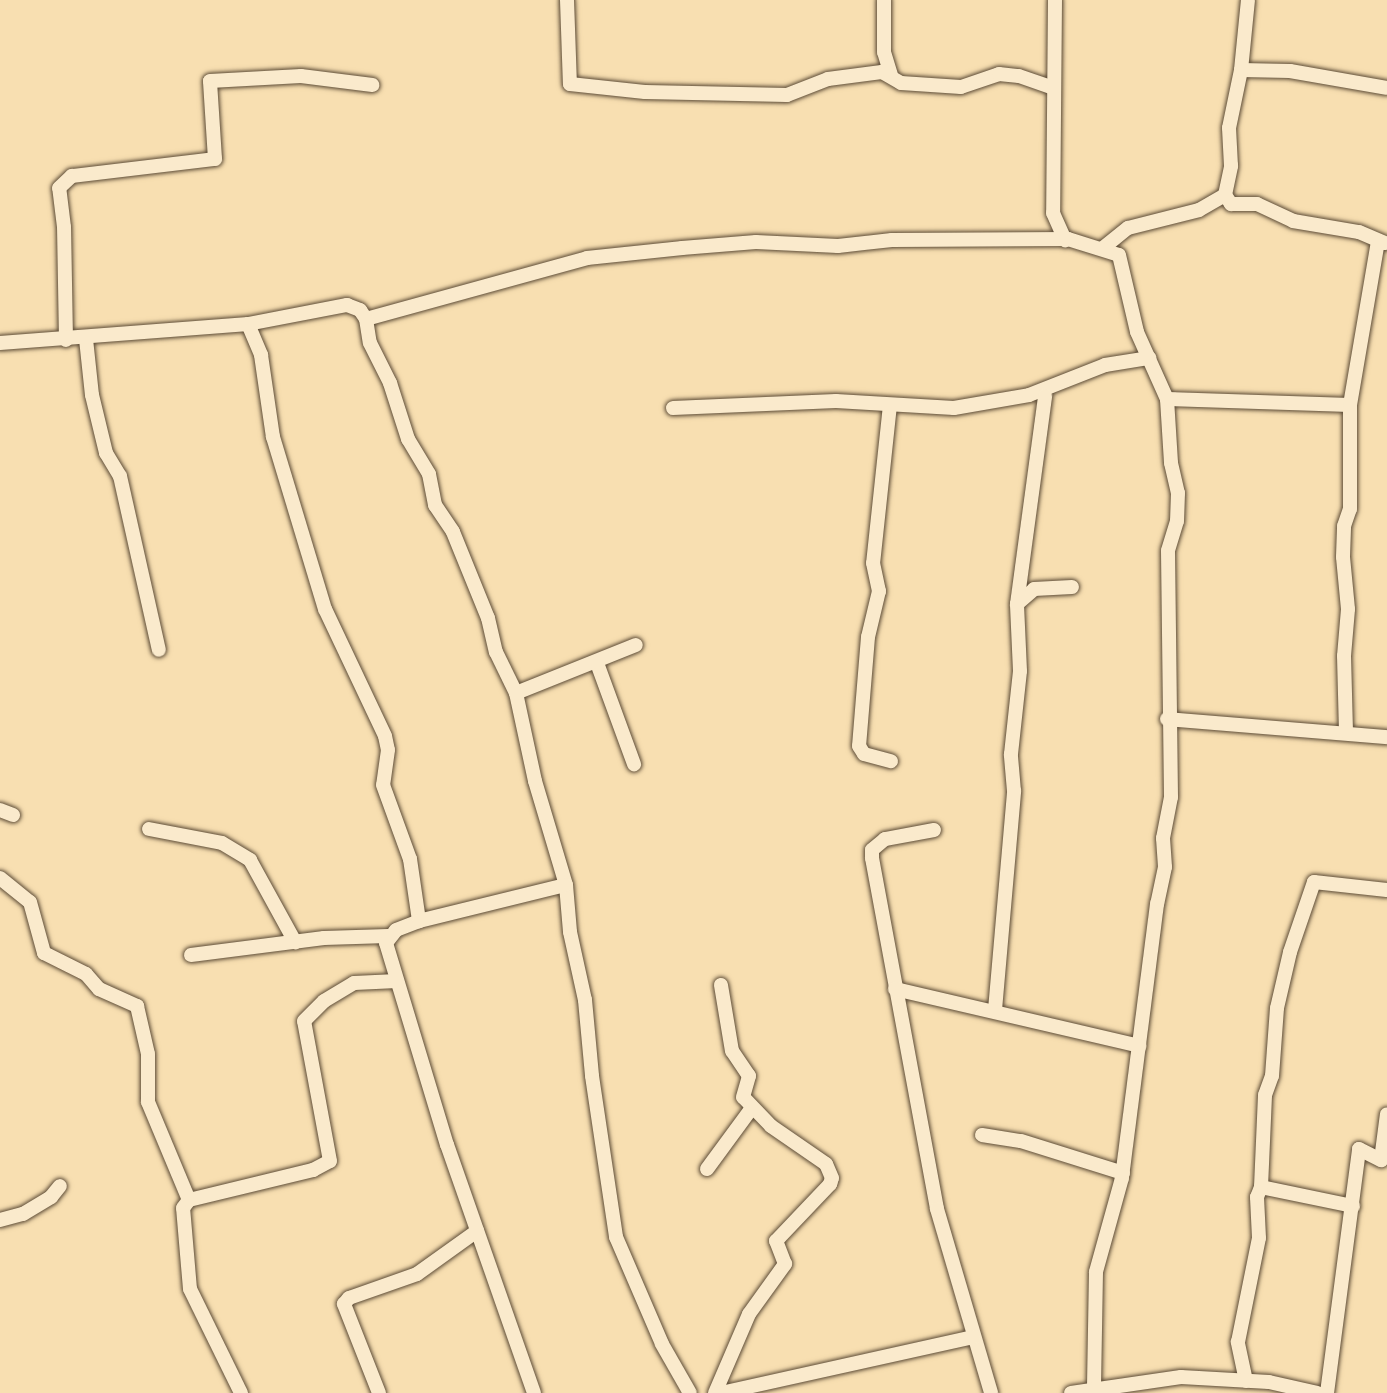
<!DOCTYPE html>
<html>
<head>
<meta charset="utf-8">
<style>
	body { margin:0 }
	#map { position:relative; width:1387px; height:1393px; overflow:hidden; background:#f8dfb1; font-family:"IM FELL French Canon",serif }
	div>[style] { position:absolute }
	.roads { filter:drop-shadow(0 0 2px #5c4b36) drop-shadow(0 0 2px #5c4b36) }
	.street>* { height:14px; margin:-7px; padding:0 7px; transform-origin:7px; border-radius:7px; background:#faeacc }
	span { translate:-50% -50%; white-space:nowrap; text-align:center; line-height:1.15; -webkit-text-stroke:6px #faeacc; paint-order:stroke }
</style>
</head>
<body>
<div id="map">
	<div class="roads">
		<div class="street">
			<div style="left:567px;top:0;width:84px;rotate:88deg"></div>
			<div style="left:570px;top:84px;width:75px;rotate:6.1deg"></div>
			<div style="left:645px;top:92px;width:142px;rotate:1.2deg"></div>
			<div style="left:787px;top:95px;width:44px;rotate:-21.3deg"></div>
			<div style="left:828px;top:79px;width:54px;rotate:-7.4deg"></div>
			<div style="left:882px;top:72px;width:22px;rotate:30deg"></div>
			<div style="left:901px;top:83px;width:60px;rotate:3.8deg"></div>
			<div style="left:961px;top:87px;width:40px;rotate:-18.9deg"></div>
			<div style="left:999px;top:74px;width:20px;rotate:6deg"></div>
			<div style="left:1019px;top:76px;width:37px;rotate:19deg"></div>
			<div style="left:884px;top:0;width:52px;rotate:90deg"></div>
			<div style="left:884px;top:52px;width:24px;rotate:73deg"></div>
			<div style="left:1055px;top:0;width:213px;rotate:90.5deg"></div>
			<div style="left:1053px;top:213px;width:30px;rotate:66deg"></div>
			<div style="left:1241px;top:70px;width:49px;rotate:1.2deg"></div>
			<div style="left:1290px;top:71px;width:98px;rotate:9.9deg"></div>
			<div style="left:1225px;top:195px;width:30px;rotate:-78deg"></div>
			<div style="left:1231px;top:166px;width:38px;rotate:-93deg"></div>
			<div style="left:1229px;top:128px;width:59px;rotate:-78.3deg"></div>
			<div style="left:1241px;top:70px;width:70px;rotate:-84.3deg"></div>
			<div style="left:1225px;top:195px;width:11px;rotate:56deg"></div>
			<div style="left:1231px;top:204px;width:26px"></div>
			<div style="left:1257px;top:204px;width:40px;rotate:25deg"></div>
			<div style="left:1293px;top:221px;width:67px;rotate:9.5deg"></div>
			<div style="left:1359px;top:232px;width:28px;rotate:23deg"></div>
			<div style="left:1103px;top:248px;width:32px;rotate:-39deg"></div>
			<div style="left:1128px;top:228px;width:73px;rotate:-14.2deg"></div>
			<div style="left:1199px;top:210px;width:30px;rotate:-30deg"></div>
			<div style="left:366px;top:319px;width:229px;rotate:-15.4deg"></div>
			<div style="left:587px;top:258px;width:96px;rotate:-6deg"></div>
			<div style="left:682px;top:248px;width:74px;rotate:-4.6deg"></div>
			<div style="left:756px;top:242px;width:82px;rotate:2.8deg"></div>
			<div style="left:838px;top:246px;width:54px;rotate:-6.3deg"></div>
			<div style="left:892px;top:240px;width:176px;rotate:-0.3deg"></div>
			<div style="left:1068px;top:239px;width:53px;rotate:17.4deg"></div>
			<div style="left:1119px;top:255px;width:79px;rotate:76.8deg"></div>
			<div style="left:1137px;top:332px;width:73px;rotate:65.9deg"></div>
			<div style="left:1167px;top:399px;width:64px;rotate:86.4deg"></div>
			<div style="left:1171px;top:463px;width:31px;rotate:77deg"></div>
			<div style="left:1178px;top:493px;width:28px;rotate:92deg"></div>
			<div style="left:1177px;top:521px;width:31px;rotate:107deg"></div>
			<div style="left:1168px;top:551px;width:246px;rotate:89.3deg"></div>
			<div style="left:1171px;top:797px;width:42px;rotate:101deg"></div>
			<div style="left:1163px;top:838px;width:29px;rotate:86deg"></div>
			<div style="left:1165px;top:867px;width:38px;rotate:102deg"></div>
			<div style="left:1157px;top:904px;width:276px;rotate:97.3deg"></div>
			<div style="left:1122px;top:1178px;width:98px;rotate:105.5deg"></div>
			<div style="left:1096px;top:1272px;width:116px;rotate:91deg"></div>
			<div style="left:248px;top:324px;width:34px;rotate:67deg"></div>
			<div style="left:261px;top:355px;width:83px;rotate:81.7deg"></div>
			<div style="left:273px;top:437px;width:180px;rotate:73.2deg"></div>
			<div style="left:325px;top:609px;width:140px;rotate:64.7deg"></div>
			<div style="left:385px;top:736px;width:14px;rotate:78deg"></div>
			<div style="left:388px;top:750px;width:35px;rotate:98deg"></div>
			<div style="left:383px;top:785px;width:79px;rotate:70deg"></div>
			<div style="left:410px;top:859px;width:63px;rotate:81.7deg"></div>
			<div style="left:86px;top:339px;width:56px;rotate:83.9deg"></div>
			<div style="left:92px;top:395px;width:60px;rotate:76.4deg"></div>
			<div style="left:106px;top:453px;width:27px;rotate:59deg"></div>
			<div style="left:120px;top:476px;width:178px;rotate:77.4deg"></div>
			<div style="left:66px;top:340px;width:113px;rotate:-91deg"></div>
			<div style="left:64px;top:227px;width:39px;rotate:-97deg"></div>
			<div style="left:59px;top:188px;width:18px;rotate:-43deg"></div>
			<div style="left:72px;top:176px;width:144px;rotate:-6.8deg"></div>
			<div style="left:215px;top:159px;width:78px;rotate:-93.7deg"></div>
			<div style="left:210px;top:81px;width:91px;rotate:-3.1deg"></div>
			<div style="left:301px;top:76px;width:72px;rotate:7.2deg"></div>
			<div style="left:0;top:343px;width:249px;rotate:-4.4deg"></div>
			<div style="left:248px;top:324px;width:101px;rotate:-10.9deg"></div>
			<div style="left:347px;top:305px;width:14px;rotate:21deg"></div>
			<div style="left:360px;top:310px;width:11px;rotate:56deg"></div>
			<div style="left:366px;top:319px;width:24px;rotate:81deg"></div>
			<div style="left:370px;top:343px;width:45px;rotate:63.4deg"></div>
			<div style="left:390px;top:383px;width:59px;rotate:72.2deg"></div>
			<div style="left:408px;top:439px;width:41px;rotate:59deg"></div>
			<div style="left:429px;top:474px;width:32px;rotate:79deg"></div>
			<div style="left:435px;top:505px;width:32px;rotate:56deg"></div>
			<div style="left:453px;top:532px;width:93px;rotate:67.9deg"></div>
			<div style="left:488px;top:618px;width:35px;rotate:77deg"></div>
			<div style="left:496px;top:652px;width:46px;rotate:64deg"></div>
			<div style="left:516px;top:693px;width:90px;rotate:77.8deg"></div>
			<div style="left:535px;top:781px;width:109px;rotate:73.4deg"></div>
			<div style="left:566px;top:885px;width:47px;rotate:85.1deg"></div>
			<div style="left:570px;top:932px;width:70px;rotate:77.6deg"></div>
			<div style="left:585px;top:1000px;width:76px;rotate:84.7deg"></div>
			<div style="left:592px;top:1076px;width:163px;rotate:81.5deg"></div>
			<div style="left:616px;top:1237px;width:116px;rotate:66.7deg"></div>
			<div style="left:662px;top:1344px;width:56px;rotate:60.3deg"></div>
			<div style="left:1167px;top:399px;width:183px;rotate:1.9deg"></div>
			<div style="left:890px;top:405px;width:159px;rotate:96.1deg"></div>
			<div style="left:873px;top:563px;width:29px;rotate:78deg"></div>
			<div style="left:879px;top:591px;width:47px;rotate:103.4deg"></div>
			<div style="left:868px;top:637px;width:109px;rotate:94.7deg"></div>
			<div style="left:859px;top:746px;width:9px;rotate:58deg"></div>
			<div style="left:864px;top:754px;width:28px;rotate:15deg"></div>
			<div style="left:673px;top:408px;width:163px;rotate:-2.5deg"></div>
			<div style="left:836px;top:401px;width:118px;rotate:3.4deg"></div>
			<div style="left:954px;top:408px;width:76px;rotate:-9.8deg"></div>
			<div style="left:1029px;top:395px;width:82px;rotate:-21.5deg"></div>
			<div style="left:1105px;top:365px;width:45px;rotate:-9deg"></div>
			<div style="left:1017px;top:604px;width:23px;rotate:-41deg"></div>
			<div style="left:1034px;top:589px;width:38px;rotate:-3deg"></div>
			<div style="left:597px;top:663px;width:108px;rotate:69.9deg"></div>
			<div style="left:516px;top:693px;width:129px;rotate:-21.8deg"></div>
			<div style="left:1167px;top:719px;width:221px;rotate:4.7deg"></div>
			<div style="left:1346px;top:732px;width:76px;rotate:-91.5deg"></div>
			<div style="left:1344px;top:656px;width:47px;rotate:-85.1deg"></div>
			<div style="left:1348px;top:609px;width:52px;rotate:-95.5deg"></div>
			<div style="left:1343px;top:557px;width:31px;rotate:-88deg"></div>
			<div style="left:1344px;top:526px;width:18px;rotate:-71deg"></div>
			<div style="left:1350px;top:509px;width:104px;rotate:-90deg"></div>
			<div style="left:1350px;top:405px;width:165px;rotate:-80.3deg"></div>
			<div style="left:0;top:810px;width:14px;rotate:21deg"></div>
			<div style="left:149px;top:829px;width:74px;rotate:10.9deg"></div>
			<div style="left:222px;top:843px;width:33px;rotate:31deg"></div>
			<div style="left:250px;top:860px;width:94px;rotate:61.2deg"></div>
			<div style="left:934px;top:830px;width:50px;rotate:169.6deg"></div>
			<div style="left:885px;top:839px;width:17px;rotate:140deg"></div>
			<div style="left:872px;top:850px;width:8px;rotate:90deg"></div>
			<div style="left:872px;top:858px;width:357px;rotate:79.5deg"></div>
			<div style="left:937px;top:1209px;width:192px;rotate:73.6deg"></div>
			<div style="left:0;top:878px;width:38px;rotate:39deg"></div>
			<div style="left:30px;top:902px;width:53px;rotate:74.6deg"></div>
			<div style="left:44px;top:953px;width:47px;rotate:26.6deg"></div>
			<div style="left:86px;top:974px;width:20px;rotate:49deg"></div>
			<div style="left:99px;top:989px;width:42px;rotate:24.1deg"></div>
			<div style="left:137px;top:1006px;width:49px;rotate:77.1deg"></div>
			<div style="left:148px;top:1054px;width:48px;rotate:90deg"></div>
			<div style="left:148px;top:1102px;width:106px;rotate:67.3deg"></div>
			<div style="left:191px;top:955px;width:134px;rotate:-7.3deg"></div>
			<div style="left:324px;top:938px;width:64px;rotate:-1.8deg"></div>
			<div style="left:895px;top:989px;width:251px;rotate:13.1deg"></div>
			<div style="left:995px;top:1010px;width:220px;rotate:-85deg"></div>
			<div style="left:1014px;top:791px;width:37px;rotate:-95deg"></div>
			<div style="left:1011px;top:754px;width:83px;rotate:-83.8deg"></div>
			<div style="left:1020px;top:671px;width:67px;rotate:-92.6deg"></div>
			<div style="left:1017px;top:604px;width:210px;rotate:-82.3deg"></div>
			<div style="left:982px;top:1135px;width:39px;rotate:9deg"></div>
			<div style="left:1021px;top:1141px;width:107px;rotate:17.4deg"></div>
			<div style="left:707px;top:1169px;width:74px;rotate:-53.7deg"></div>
			<div style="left:1261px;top:1187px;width:94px;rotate:11.7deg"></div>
			<div style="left:0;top:1220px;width:24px;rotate:-15deg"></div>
			<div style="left:23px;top:1214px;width:33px;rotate:-31deg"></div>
			<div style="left:51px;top:1197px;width:14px;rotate:-51deg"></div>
			<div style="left:1246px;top:1381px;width:40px;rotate:-102deg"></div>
			<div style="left:1238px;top:1342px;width:106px;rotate:-78.6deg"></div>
			<div style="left:1259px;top:1238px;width:41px;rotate:-92.8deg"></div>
			<div style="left:1257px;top:1197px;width:11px;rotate:-68deg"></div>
			<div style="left:1261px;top:1187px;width:92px;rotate:-87.5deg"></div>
			<div style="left:1265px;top:1095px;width:20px;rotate:-70deg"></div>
			<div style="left:1272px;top:1076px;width:68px;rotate:-85.8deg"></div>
			<div style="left:1277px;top:1008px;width:57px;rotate:-76.9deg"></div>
			<div style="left:1290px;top:952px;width:74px;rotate:-71.1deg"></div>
			<div style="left:1314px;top:882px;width:73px;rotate:6.3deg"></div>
			<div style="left:241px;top:1393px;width:116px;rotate:-116.1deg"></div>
			<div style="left:190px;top:1289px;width:81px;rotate:-94.9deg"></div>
			<div style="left:183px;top:1208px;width:10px;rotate:-53deg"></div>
			<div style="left:189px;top:1200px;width:128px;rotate:-13.6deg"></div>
			<div style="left:313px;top:1170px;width:19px;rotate:-28deg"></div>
			<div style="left:330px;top:1161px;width:142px;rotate:-100.5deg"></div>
			<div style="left:304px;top:1021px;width:28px;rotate:-45deg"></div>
			<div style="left:324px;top:1001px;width:35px;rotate:-31deg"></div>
			<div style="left:354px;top:983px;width:43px;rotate:-2.7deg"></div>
			<div style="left:379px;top:1393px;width:96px;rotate:-111.5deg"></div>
			<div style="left:344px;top:1304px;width:8px;rotate:-50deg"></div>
			<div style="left:349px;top:1298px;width:72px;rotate:-19.4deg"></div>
			<div style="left:417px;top:1274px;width:74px;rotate:-35.6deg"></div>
			<div style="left:534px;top:1393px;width:263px;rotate:-109.3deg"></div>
			<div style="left:447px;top:1145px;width:211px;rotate:-106.8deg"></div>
			<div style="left:386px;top:943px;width:16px;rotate:-52deg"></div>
			<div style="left:396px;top:930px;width:25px;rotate:-21deg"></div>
			<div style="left:419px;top:921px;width:151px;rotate:-13.8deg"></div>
			<div style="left:715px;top:1393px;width:86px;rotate:-66.7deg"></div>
			<div style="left:749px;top:1314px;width:62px;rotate:-54.2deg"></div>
			<div style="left:785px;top:1264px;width:25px;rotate:-111deg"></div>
			<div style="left:776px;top:1241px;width:79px;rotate:-46.5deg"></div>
			<div style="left:830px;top:1184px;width:6px;rotate:-72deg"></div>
			<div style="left:832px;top:1178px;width:15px;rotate:-113deg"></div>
			<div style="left:826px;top:1164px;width:67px;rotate:-145.4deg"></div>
			<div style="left:771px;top:1126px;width:40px;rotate:-134deg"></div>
			<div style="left:743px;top:1097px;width:22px;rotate:-74deg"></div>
			<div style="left:749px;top:1076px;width:30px;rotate:-124deg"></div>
			<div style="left:732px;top:1051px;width:67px;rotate:-99.5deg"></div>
			<div style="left:721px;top:1393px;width:259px;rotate:-12.5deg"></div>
			<div style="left:1071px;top:1393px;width:111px;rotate:-8.3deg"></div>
			<div style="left:1181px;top:1377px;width:88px;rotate:3.3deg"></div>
			<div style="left:1269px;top:1382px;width:49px;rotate:12.9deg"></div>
			<div style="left:1327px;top:1393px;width:246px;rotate:-82.5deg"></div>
			<div style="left:1359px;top:1149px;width:25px;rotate:27deg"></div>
			<div style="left:1381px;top:1160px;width:46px;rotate:-82.6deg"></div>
		</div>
	</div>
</div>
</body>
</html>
